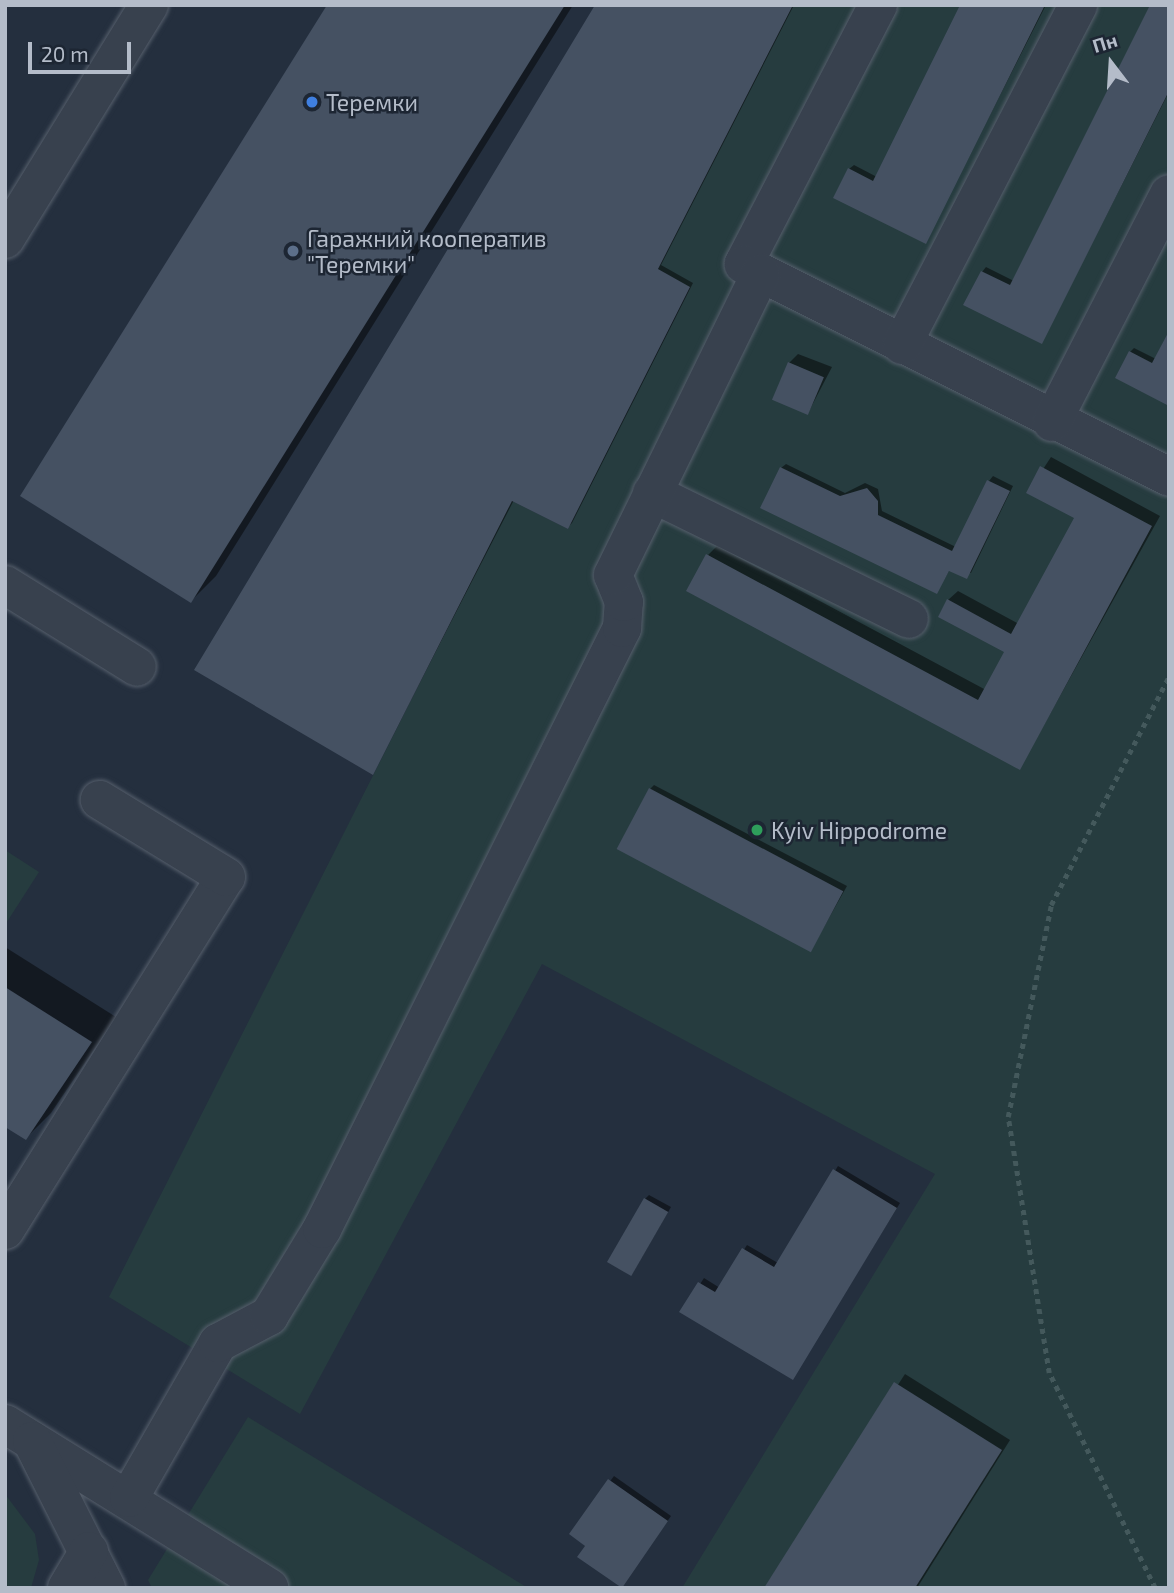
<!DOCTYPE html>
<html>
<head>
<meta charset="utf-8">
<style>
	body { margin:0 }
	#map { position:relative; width:1174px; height:1593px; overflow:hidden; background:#242f3e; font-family:"Exo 2",sans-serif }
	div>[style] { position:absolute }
	.green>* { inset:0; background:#263c3f }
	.shadow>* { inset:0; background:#0007 }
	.building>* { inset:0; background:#455162; transform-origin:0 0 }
	.path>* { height:4.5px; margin-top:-2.25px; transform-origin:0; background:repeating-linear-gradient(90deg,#44595c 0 5px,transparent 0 10px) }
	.roads { filter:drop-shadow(0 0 2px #565f6c) drop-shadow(0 0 2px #565f6c) }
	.minor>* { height:38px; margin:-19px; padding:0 19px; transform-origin:19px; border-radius:19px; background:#38414e }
	.dots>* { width:19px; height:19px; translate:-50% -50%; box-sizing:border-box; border:4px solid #1d2633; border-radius:50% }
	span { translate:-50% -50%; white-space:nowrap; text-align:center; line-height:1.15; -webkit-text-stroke:5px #1d2633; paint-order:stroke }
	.poi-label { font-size:23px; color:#b4bcc9 }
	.left { translate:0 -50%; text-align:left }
	.frame { position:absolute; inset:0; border:7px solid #b4bcc9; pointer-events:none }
	.north { position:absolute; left:1076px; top:28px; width:70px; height:70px; -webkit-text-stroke:5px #1d2633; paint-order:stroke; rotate:343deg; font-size:19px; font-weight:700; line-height:28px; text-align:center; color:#b4bcc9 }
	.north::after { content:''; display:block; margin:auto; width:24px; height:32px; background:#b4bcc9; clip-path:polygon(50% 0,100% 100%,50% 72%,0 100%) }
	.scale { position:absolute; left:28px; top:42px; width:103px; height:32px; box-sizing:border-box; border:4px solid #b4bcc9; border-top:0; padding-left:9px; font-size:21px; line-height:24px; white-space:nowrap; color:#b4bcc9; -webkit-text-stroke:5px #1d2633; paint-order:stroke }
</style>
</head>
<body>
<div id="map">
	<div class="green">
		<div style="clip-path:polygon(793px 5px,1169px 5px,1169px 1588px,682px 1588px,935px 1174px,542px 964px,300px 1414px,109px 1297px,512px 501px,568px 529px,690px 288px,658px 269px)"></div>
		<div style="clip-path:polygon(5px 850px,39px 872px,5px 925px)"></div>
		<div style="clip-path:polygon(248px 1417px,528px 1588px,152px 1588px,148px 1580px)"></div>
		<div style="clip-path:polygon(5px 1494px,35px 1534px,39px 1560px,31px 1588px,5px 1588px)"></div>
	</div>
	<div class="shadow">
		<div style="clip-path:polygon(329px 5px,573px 5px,216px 576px,191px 601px)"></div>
		<div style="clip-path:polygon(597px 5px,794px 5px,661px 265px,693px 283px,572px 523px,568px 527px,514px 500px,373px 773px)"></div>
		<div style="clip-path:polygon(962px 5px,1046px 5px,926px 241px,849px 169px,854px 165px,877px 177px)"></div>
		<div style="clip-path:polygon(1169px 5px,1169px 92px,1042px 342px,982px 272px,986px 267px,1014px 281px)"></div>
		<div style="clip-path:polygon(1134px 348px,1156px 359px,1169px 404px,1130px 352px)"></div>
		<div style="clip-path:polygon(798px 354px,832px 367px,808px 413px,789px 363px)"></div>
		<div style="clip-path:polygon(1051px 457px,1160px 516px,1020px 768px,708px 555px,717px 546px,986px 690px,1007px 652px,948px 600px,958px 591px,1019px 624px,1076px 517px,1028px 492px)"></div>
		<div style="clip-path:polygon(786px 464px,845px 493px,865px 483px,878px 489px,882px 511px,956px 547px,989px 481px,993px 476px,1013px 486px,971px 573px,950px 569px,937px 592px,781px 468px)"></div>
		<div style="clip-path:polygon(654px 785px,847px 886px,811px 950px,650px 789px)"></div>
		<div style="clip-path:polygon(5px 947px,116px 1017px,51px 1113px,26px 1138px,5px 1125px)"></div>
		<div style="clip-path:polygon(838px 1166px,900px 1203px,793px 1378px,682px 1312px,704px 1278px,720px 1288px,747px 1245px,778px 1263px)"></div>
		<div style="clip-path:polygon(649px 1195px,671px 1207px,632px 1274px,645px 1199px)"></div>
		<div style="clip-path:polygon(905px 1374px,1010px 1440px,917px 1588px,766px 1588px)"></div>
		<div style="clip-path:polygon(614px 1476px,671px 1516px,625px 1582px,571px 1533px)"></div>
	</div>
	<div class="building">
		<div style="clip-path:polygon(327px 5px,565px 5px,191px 603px,20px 496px)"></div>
		<div style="clip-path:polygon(595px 5px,793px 5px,658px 269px,690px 287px,568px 529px,512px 501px,373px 775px,194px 670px)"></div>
		<div style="clip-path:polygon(960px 5px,1045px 5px,926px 244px,833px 198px,848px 168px,873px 181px)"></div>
		<div style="clip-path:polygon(1150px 5px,1169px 5px,1169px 91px,1042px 344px,963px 305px,981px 271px,1010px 285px)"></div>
		<div style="clip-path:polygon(1169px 331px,1169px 406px,1115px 378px,1129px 351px,1152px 363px)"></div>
		<div style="left:788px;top:362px;width:39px;height:41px;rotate:23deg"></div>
		<div style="clip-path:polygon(1040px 466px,1152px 526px,1020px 770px,686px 591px,706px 554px,978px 700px,1004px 652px,938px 617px,947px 599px,1011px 634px,1074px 518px,1026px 493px)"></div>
		<div style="clip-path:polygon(780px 467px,840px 496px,867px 488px,878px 501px,878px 515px,952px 551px,987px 480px,1010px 491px,967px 579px,949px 571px,937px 594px,760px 508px)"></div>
		<div style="left:649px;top:788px;width:220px;height:69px;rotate:28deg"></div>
		<div style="clip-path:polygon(5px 987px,92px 1042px,26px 1140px,5px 1127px)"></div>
		<div style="clip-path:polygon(833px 1169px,897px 1208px,793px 1380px,679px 1312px,698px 1282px,715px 1292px,742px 1248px,774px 1267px)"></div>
		<div style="left:644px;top:1198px;width:28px;height:74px;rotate:30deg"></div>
		<div style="clip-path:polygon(894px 1382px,1002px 1450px,915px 1588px,764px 1588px)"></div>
		<div style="clip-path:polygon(608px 1479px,668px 1521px,622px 1588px,577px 1557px,585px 1546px,569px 1534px)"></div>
	</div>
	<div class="path">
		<div style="left:1155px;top:1588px;width:240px;rotate:-116.2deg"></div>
		<div style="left:1049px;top:1373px;width:259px;rotate:-99.1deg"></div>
		<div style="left:1008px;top:1117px;width:216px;rotate:-78.5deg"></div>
		<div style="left:1051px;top:905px;width:258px;rotate:-62.7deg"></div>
	</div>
	<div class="roads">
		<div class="minor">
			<div style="left:878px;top:5px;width:292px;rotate:117.4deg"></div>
			<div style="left:744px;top:264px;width:475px;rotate:26.6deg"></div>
			<div style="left:5px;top:239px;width:275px;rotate:-58.4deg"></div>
			<div style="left:902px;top:345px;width:383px;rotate:-62.6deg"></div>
			<div style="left:1052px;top:422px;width:256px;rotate:-62.8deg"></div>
			<div style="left:652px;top:493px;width:286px;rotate:26.1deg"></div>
			<div style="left:5px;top:585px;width:155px;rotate:31.8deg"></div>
			<div style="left:5px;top:1230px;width:416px;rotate:-58deg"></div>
			<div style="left:226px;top:877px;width:148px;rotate:-148.6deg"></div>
			<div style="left:5px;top:1424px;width:311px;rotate:31.8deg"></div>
			<div style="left:32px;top:1441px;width:165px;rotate:63.3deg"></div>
			<div style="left:129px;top:1498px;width:179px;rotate:-60.1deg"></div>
			<div style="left:218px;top:1343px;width:58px;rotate:-27.9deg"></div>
			<div style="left:269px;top:1316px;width:102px;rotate:-58.7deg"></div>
			<div style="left:322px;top:1229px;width:672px;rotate:-63.47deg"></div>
			<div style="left:622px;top:628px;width:26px;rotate:-86deg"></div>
			<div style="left:624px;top:602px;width:29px;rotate:-112deg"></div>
			<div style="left:613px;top:575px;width:336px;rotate:-63.9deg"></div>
			<div style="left:67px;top:1588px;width:43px;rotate:-59.3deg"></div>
		</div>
	</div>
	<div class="dots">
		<div style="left:312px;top:102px;background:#3f7fe0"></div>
		<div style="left:293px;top:251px;background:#5c6f8a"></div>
		<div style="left:757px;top:830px;background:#2e9e5b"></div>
	</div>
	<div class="poi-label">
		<span class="left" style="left:326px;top:102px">Теремки</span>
		<span class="left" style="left:307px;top:251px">Гаражний кооператив<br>"Теремки"</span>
		<span class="left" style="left:771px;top:830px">Kyiv Hippodrome</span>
	</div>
	<div class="frame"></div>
	<div class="north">Пн</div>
	<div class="scale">20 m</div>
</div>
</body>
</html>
